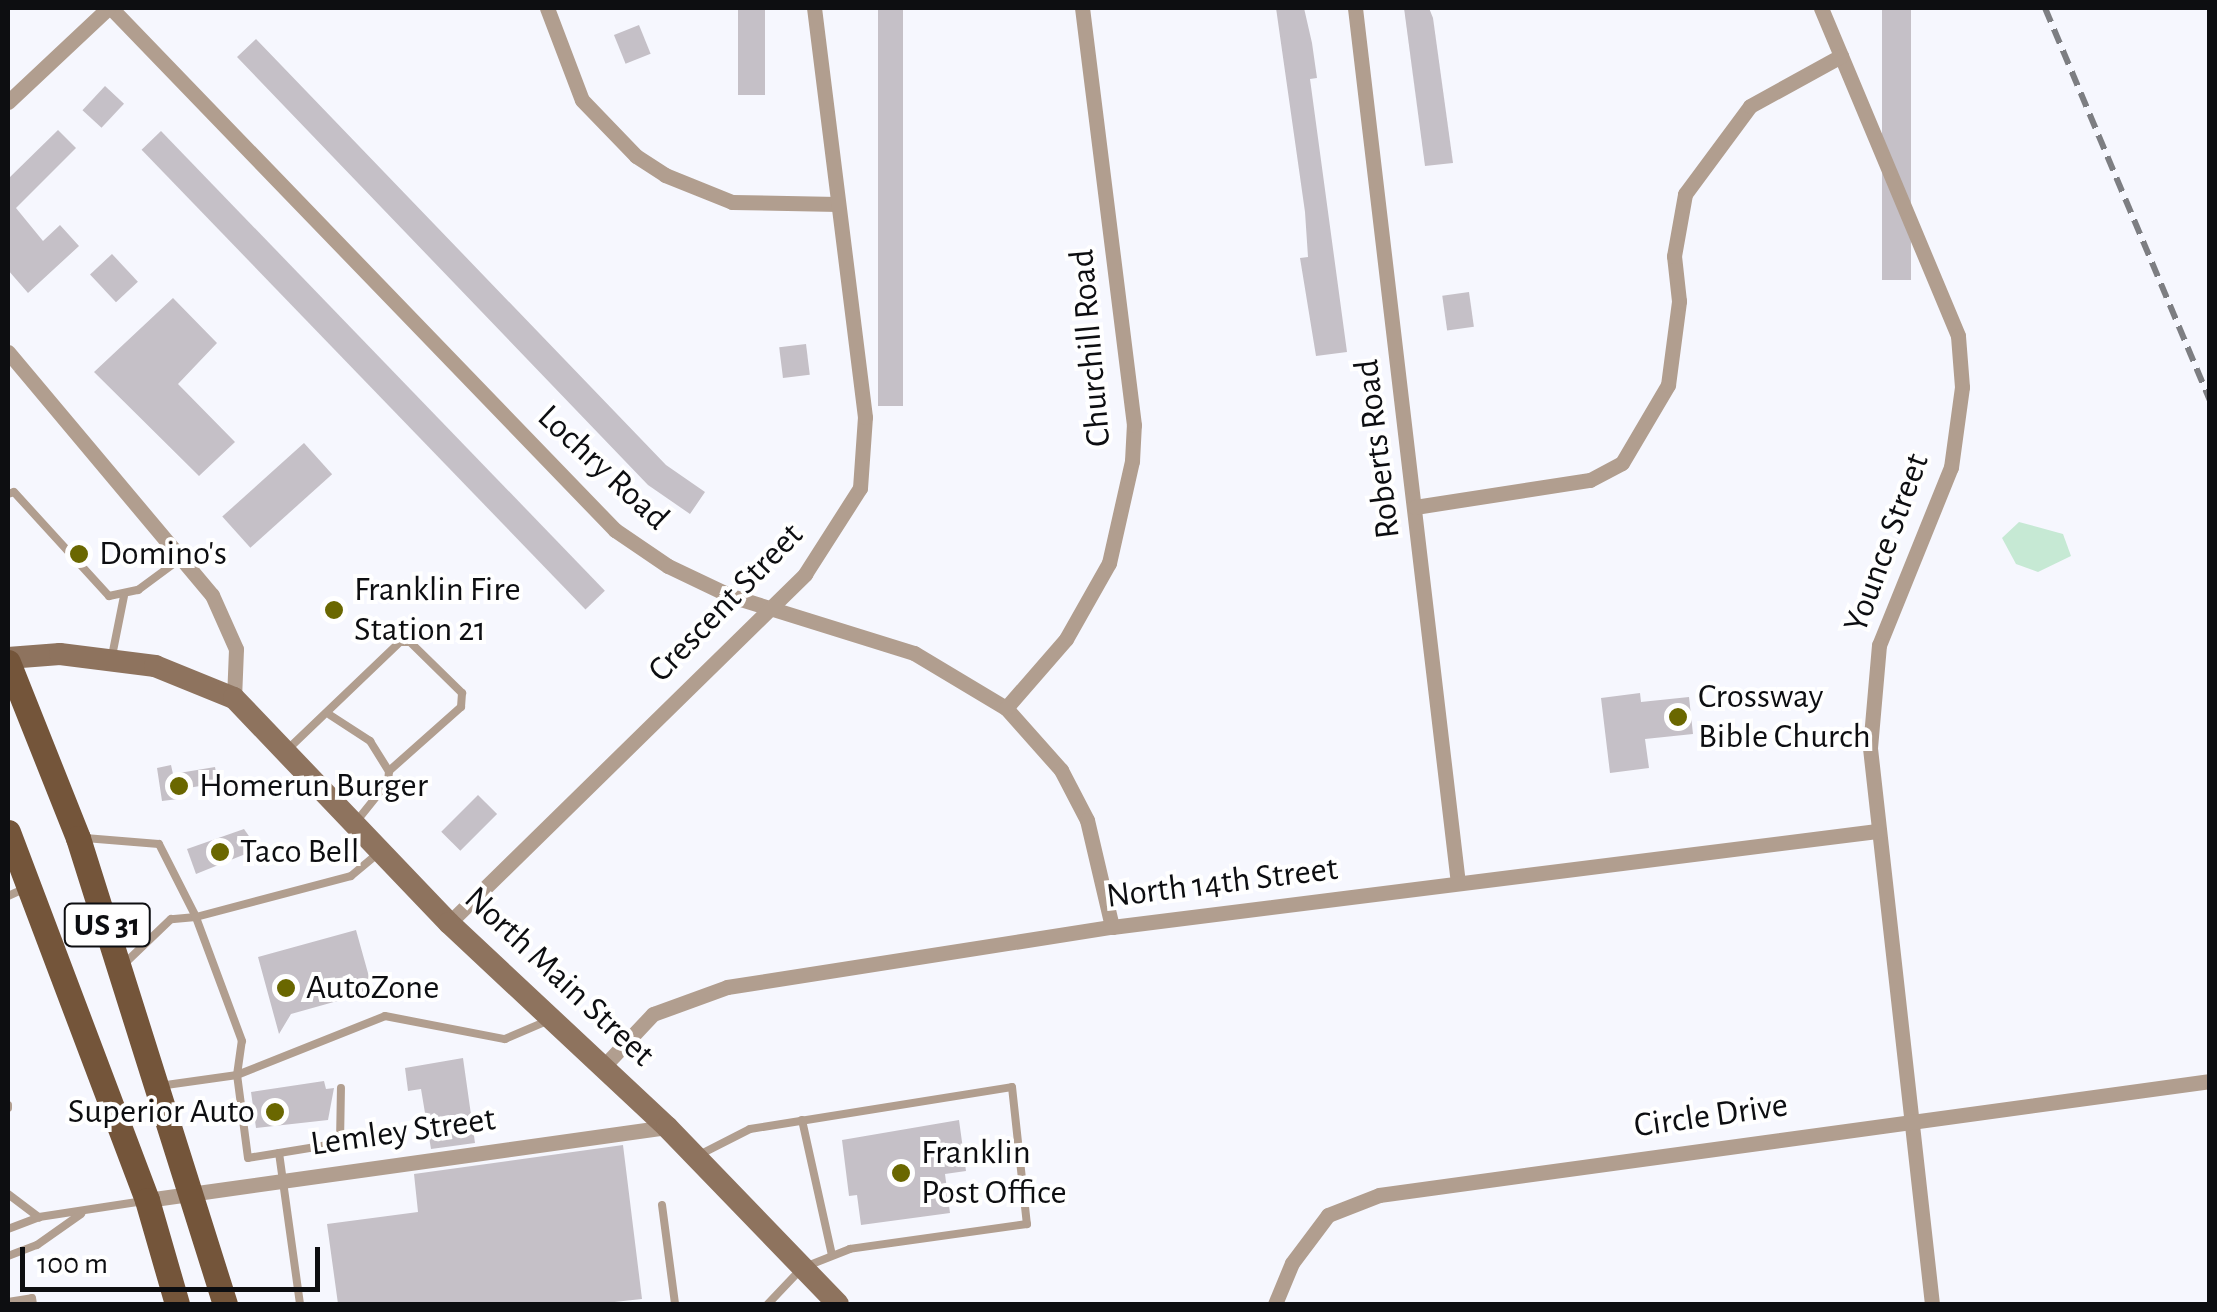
<!DOCTYPE html>
<html>
<head>
<meta charset="utf-8">
<style>
	body { margin:0 }
	#map { position:relative; width:2217px; height:1312px; overflow:hidden; background:#f6f7fe; font-family:"Alegreya Sans",sans-serif }
	div>[style] { position:absolute }
	.green>* { inset:0; background:#c6e9d4 }
	.building>* { inset:0; background:#c5c0c7; transform-origin:0 0 }
	.lane>* { height:8px; margin:-4px; padding:0 4px; transform-origin:4px; border-radius:4px; background:#b19e8f }
	.street>* { height:15px; margin:-7.5px; padding:0 7.5px; transform-origin:7.5px; border-radius:7.5px; background:#b19e8f }
	.secondary>* { height:22px; margin:-11px; padding:0 11px; transform-origin:11px; border-radius:11px; background:#8e735e }
	.primary>* { height:25px; margin:-12.5px; padding:0 12.5px; transform-origin:12.5px; border-radius:12.5px; background:#74553a }
	.rail>* { height:6px; margin-top:-3px; transform-origin:0; background:repeating-linear-gradient(90deg,#7d7e82 0 15px,transparent 0 23px) }
	.dots>* { width:28px; height:28px; translate:-50% -50%; box-sizing:border-box; border:5px solid #fff; border-radius:50% }
	span { translate:-50% -50%; white-space:nowrap; text-align:center; line-height:1.15; -webkit-text-stroke:8px #fff; paint-order:stroke }
	.shield-label span { padding:2px 8px; background:#fff; border:2px solid; border-radius:8px; -webkit-text-stroke-width:0 }
	.shield-label { font-size:32px; color:#0d0e11; font-weight:700 }
	.street-label { font-size:35px; color:#0d0e11 }
	.poi-label { font-size:35px; color:#0d0e11 }
	.left { translate:0 -50%; text-align:left }
	.right { translate:-100% -50%; text-align:right }
	.frame { position:absolute; inset:0; border:10px solid #0d0e11; pointer-events:none }
	.scale { position:absolute; left:20px; top:1247px; width:300px; height:45px; box-sizing:border-box; border:5px solid #0d0e11; border-top:0; padding-left:12px; font-size:30px; line-height:35px; white-space:nowrap; color:#0d0e11; -webkit-text-stroke:8px #fff; paint-order:stroke }
</style>
</head>
<body>
<div id="map">
	<div class="green">
		<div style="clip-path:polygon(2019px 522px,2063px 534px,2071px 556px,2038px 572px,2016px 564px,2002px 538px)"></div>
	</div>
	<div class="building">
		<div style="left:738px;top:8px;width:27px;height:87px"></div>
		<div style="left:878px;top:8px;width:25px;height:398px"></div>
		<div style="clip-path:polygon(1276px 8px,1304px 8px,1312px 43px,1317px 78px,1310px 79px,1347px 352px,1316px 356px,1300px 258px,1308px 257px,1305px 212px)"></div>
		<div style="clip-path:polygon(1404px 8px,1429px 8px,1433px 18px,1453px 163px,1425px 166px)"></div>
		<div style="left:1882px;top:8px;width:29px;height:272px"></div>
		<div style="left:639px;top:25px;width:31px;height:27px;rotate:68deg"></div>
		<div style="clip-path:polygon(256px 39px,666px 465px,705px 492px,690px 514px,648px 485px,237px 57px)"></div>
		<div style="left:105px;top:86px;width:26px;height:33px;rotate:43deg"></div>
		<div style="clip-path:polygon(58px 130px,76px 148px,16px 208px,43px 241px,60px 225px,79px 246px,28px 293px,8px 270px,8px 179px)"></div>
		<div style="left:161px;top:131px;width:639px;height:27px;rotate:46deg"></div>
		<div style="left:112px;top:254px;width:38px;height:30px;rotate:47deg"></div>
		<div style="left:1469px;top:292px;width:35px;height:27px;rotate:82deg"></div>
		<div style="clip-path:polygon(173px 298px,217px 343px,178px 384px,235px 442px,199px 476px,94px 372px)"></div>
		<div style="left:806px;top:344px;width:31px;height:27px;rotate:83deg"></div>
		<div style="left:304px;top:443px;width:42px;height:110px;rotate:48deg"></div>
		<div style="clip-path:polygon(1640px 693px,1641px 702px,1689px 697px,1693px 734px,1645px 739px,1649px 768px,1610px 773px,1601px 698px)"></div>
		<div style="clip-path:polygon(171px 765px,173px 774px,215px 767px,218px 783px,176px 790px,178px 799px,162px 801px,157px 768px)"></div>
		<div style="left:478px;top:795px;width:27px;height:52px;rotate:45deg"></div>
		<div style="clip-path:polygon(244px 829px,258px 849px,196px 874px,187px 849px)"></div>
		<div style="clip-path:polygon(356px 930px,373px 991px,291px 1014px,279px 1034px,258px 957px)"></div>
		<div style="clip-path:polygon(463px 1058px,475px 1143px,431px 1149px,421px 1089px,408px 1091px,405px 1068px)"></div>
		<div style="clip-path:polygon(324px 1081px,326px 1089px,334px 1088px,328px 1120px,256px 1128px,251px 1092px)"></div>
		<div style="clip-path:polygon(959px 1120px,966px 1171px,945px 1174px,950px 1213px,861px 1225px,857px 1195px,849px 1196px,842px 1140px)"></div>
		<div style="clip-path:polygon(623px 1145px,642px 1299px,596px 1304px,338px 1304px,327px 1224px,418px 1212px,414px 1174px)"></div>
	</div>
	<div class="lane">
		<div style="left:8px;top:494px;width:6px;rotate:-18deg"></div>
		<div style="left:14px;top:492px;width:141px;rotate:47.6deg"></div>
		<div style="left:109px;top:596px;width:30px;rotate:-12deg"></div>
		<div style="left:138px;top:590px;width:52px;rotate:-36.4deg"></div>
		<div style="left:112px;top:656px;width:61px;rotate:-78.7deg"></div>
		<div style="left:330px;top:715px;width:48px;rotate:33deg"></div>
		<div style="left:370px;top:741px;width:36px;rotate:58deg"></div>
		<div style="left:287px;top:750px;width:156px;rotate:-43.7deg"></div>
		<div style="left:400px;top:642px;width:10px"></div>
		<div style="left:410px;top:642px;width:73px;rotate:44.4deg"></div>
		<div style="left:462px;top:693px;width:14px;rotate:94deg"></div>
		<div style="left:461px;top:707px;width:96px;rotate:138.4deg"></div>
		<div style="left:389px;top:771px;width:11px;rotate:95deg"></div>
		<div style="left:388px;top:782px;width:51px;rotate:128.7deg"></div>
		<div style="left:85px;top:838px;width:74px;rotate:4.6deg"></div>
		<div style="left:159px;top:844px;width:82px;rotate:63.1deg"></div>
		<div style="left:196px;top:917px;width:25px;rotate:175deg"></div>
		<div style="left:171px;top:919px;width:65px;rotate:136.2deg"></div>
		<div style="left:8px;top:896px;width:20px;rotate:-24deg"></div>
		<div style="left:159px;top:1086px;width:79px;rotate:-8deg"></div>
		<div style="left:237px;top:1075px;width:159px;rotate:-21.7deg"></div>
		<div style="left:385px;top:1016px;width:122px;rotate:10.9deg"></div>
		<div style="left:505px;top:1039px;width:46px;rotate:-23.2deg"></div>
		<div style="left:8px;top:1105px;width:3px;rotate:90deg"></div>
		<div style="left:802px;top:1120px;width:138px;rotate:77.5deg"></div>
		<div style="left:279px;top:1153px;width:31px;rotate:171deg"></div>
		<div style="left:248px;top:1158px;width:84px;rotate:-97.5deg"></div>
		<div style="left:237px;top:1075px;width:34px;rotate:-82deg"></div>
		<div style="left:242px;top:1041px;width:132px;rotate:-110.4deg"></div>
		<div style="left:196px;top:917px;width:160px;rotate:-14.8deg"></div>
		<div style="left:351px;top:876px;width:38px;rotate:-40deg"></div>
		<div style="left:699px;top:1155px;width:57px;rotate:-27deg"></div>
		<div style="left:750px;top:1129px;width:265px;rotate:-9.1deg"></div>
		<div style="left:1012px;top:1087px;width:138px;rotate:83.8deg"></div>
		<div style="left:1027px;top:1224px;width:179px;rotate:172deg"></div>
		<div style="left:850px;top:1249px;width:52px;rotate:158.4deg"></div>
		<div style="left:802px;top:1268px;width:50px;rotate:133.4deg"></div>
		<div style="left:8px;top:1194px;width:39px;rotate:37deg"></div>
		<div style="left:39px;top:1217px;width:106px;rotate:-8.7deg"></div>
		<div style="left:662px;top:1205px;width:100px;rotate:82.5deg"></div>
		<div style="left:8px;top:1229px;width:33px;rotate:-21deg"></div>
		<div style="left:8px;top:1256px;width:31px;rotate:-21deg"></div>
		<div style="left:37px;top:1245px;width:54px;rotate:-35.2deg"></div>
		<div style="left:8px;top:1302px;width:24px;rotate:-9deg"></div>
		<div style="left:32px;top:1298px;width:6px;rotate:81deg"></div>
		<div style="left:300px;top:1304px;width:152px;rotate:-97.9deg"></div>
		<div style="left:279px;top:1153px;width:62px;rotate:-9.3deg"></div>
		<div style="left:340px;top:1143px;width:55px;rotate:-89deg"></div>
	</div>
	<div class="street">
		<div style="left:111px;top:8px;width:726px;rotate:46.01deg"></div>
		<div style="left:615px;top:530px;width:64px;rotate:34.2deg"></div>
		<div style="left:668px;top:566px;width:70px;rotate:25.5deg"></div>
		<div style="left:731px;top:596px;width:192px;rotate:17.3deg"></div>
		<div style="left:914px;top:653px;width:107px;rotate:30.9deg"></div>
		<div style="left:1006px;top:708px;width:83px;rotate:48.4deg"></div>
		<div style="left:1061px;top:770px;width:56px;rotate:62.5deg"></div>
		<div style="left:1087px;top:820px;width:110px;rotate:76.8deg"></div>
		<div style="left:547px;top:8px;width:98px;rotate:69.2deg"></div>
		<div style="left:582px;top:100px;width:78px;rotate:46deg"></div>
		<div style="left:636px;top:156px;width:35px;rotate:33deg"></div>
		<div style="left:665px;top:175px;width:72px;rotate:21.9deg"></div>
		<div style="left:732px;top:202px;width:106px;rotate:1.1deg"></div>
		<div style="left:1355px;top:8px;width:881px;rotate:83.29deg"></div>
		<div style="left:1821px;top:8px;width:355px;rotate:67.3deg"></div>
		<div style="left:1958px;top:336px;width:51px;rotate:85.5deg"></div>
		<div style="left:1962px;top:387px;width:81px;rotate:97.8deg"></div>
		<div style="left:1951px;top:467px;width:192px;rotate:112deg"></div>
		<div style="left:1879px;top:645px;width:103px;rotate:95deg"></div>
		<div style="left:1870px;top:748px;width:559px;rotate:83.64deg"></div>
		<div style="left:8px;top:102px;width:137px;rotate:-43.2deg"></div>
		<div style="left:8px;top:352px;width:317px;rotate:50deg"></div>
		<div style="left:212px;top:595px;width:59px;rotate:66deg"></div>
		<div style="left:236px;top:649px;width:49px;rotate:92.3deg"></div>
		<div style="left:1415px;top:507px;width:177px;rotate:-8.8deg"></div>
		<div style="left:1590px;top:480px;width:36px;rotate:-28deg"></div>
		<div style="left:1622px;top:463px;width:91px;rotate:-59.5deg"></div>
		<div style="left:1668px;top:385px;width:85px;rotate:-82.5deg"></div>
		<div style="left:1679px;top:301px;width:45px;rotate:-96.3deg"></div>
		<div style="left:1674px;top:256px;width:63px;rotate:-79.9deg"></div>
		<div style="left:1685px;top:194px;width:109px;rotate:-53.5deg"></div>
		<div style="left:1750px;top:106px;width:104px;rotate:-28.8deg"></div>
		<div style="left:1006px;top:708px;width:91px;rotate:-49deg"></div>
		<div style="left:1066px;top:639px;width:87px;rotate:-60.5deg"></div>
		<div style="left:1109px;top:563px;width:105px;rotate:-77.3deg"></div>
		<div style="left:1132px;top:461px;width:36px;rotate:-87deg"></div>
		<div style="left:1134px;top:425px;width:420px;rotate:-97.1deg"></div>
		<div style="left:449px;top:923px;width:499px;rotate:-44.4deg"></div>
		<div style="left:805px;top:574px;width:102px;rotate:-57.4deg"></div>
		<div style="left:860px;top:488px;width:71px;rotate:-86deg"></div>
		<div style="left:865px;top:417px;width:412px;rotate:-97.1deg"></div>
		<div style="left:603px;top:1067px;width:73px;rotate:-46.7deg"></div>
		<div style="left:653px;top:1014px;width:79px;rotate:-20deg"></div>
		<div style="left:727px;top:987px;width:390px;rotate:-8.9deg"></div>
		<div style="left:1112px;top:927px;width:771px;rotate:-7.15deg"></div>
		<div style="left:147px;top:1200px;width:525px;rotate:-7.99deg"></div>
		<div style="left:1275px;top:1304px;width:44px;rotate:-67.5deg"></div>
		<div style="left:1292px;top:1263px;width:60px;rotate:-53.1deg"></div>
		<div style="left:1328px;top:1215px;width:55px;rotate:-21.4deg"></div>
		<div style="left:1379px;top:1195px;width:839px;rotate:-7.81deg"></div>
	</div>
	<div class="secondary">
		<div style="left:8px;top:658px;width:52px;rotate:-4.4deg"></div>
		<div style="left:60px;top:654px;width:96px;rotate:7.2deg"></div>
		<div style="left:155px;top:666px;width:85px;rotate:22.1deg"></div>
		<div style="left:234px;top:698px;width:311px;rotate:46.3deg"></div>
		<div style="left:449px;top:923px;width:299px;rotate:43.1deg"></div>
		<div style="left:667px;top:1127px;width:246px;rotate:46deg"></div>
	</div>
	<div class="primary">
		<div style="left:8px;top:662px;width:189px;rotate:68.3deg"></div>
		<div style="left:78px;top:838px;width:489px;rotate:72.5deg"></div>
		<div style="left:8px;top:832px;width:393px;rotate:69.3deg"></div>
		<div style="left:147px;top:1200px;width:108px;rotate:73.9deg"></div>
	</div>
	<div class="rail">
		<div style="left:2045px;top:8px;width:426px;rotate:67.2deg"></div>
	</div>
	<div class="dots">
		<div style="left:79px;top:554px;background:#6a6700"></div>
		<div style="left:334px;top:610px;background:#6a6700"></div>
		<div style="left:1678px;top:717px;background:#6a6700"></div>
		<div style="left:179px;top:786px;background:#6a6700"></div>
		<div style="left:220px;top:852px;background:#6a6700"></div>
		<div style="left:286px;top:988px;background:#6a6700"></div>
		<div style="left:275px;top:1112px;background:#6a6700"></div>
		<div style="left:901px;top:1173px;background:#6a6700"></div>
	</div>
	<div class="shield-label">
		<span style="left:107px;top:925px">US 31</span>
	</div>
	<div class="street-label">
		<span style="left:1091px;top:348px;rotate:-95deg">Churchill Road</span>
		<span style="left:1378px;top:449px;rotate:-97deg">Roberts Road</span>
		<span style="left:603px;top:468px;rotate:43deg">Lochry Road</span>
		<span style="left:1887px;top:543px;rotate:-70deg">Younce Street</span>
		<span style="left:726px;top:603px;rotate:-46deg">Crescent Street</span>
		<span style="left:1222px;top:883px;rotate:-7deg">North 14th Street</span>
		<span style="left:559px;top:977px;rotate:43deg">North Main Street</span>
		<span style="left:1711px;top:1116px;rotate:-8deg">Circle Drive</span>
		<span style="left:403px;top:1132px;rotate:-8deg">Lemley Street</span>
	</div>
	<div class="poi-label">
		<span class="left" style="left:99px;top:554px">Domino's</span>
		<span class="left" style="left:354px;top:610px">Franklin Fire<br>Station 21</span>
		<span class="left" style="left:1698px;top:717px">Crossway<br>Bible Church</span>
		<span class="left" style="left:199px;top:786px">Homerun Burger</span>
		<span class="left" style="left:240px;top:852px">Taco Bell</span>
		<span class="left" style="left:306px;top:988px">AutoZone</span>
		<span class="right" style="left:255px;top:1112px">Superior Auto</span>
		<span class="left" style="left:921px;top:1173px">Franklin<br>Post Office</span>
	</div>
	<div class="frame"></div>
	<div class="scale">100 m</div>
</div>
</body>
</html>
